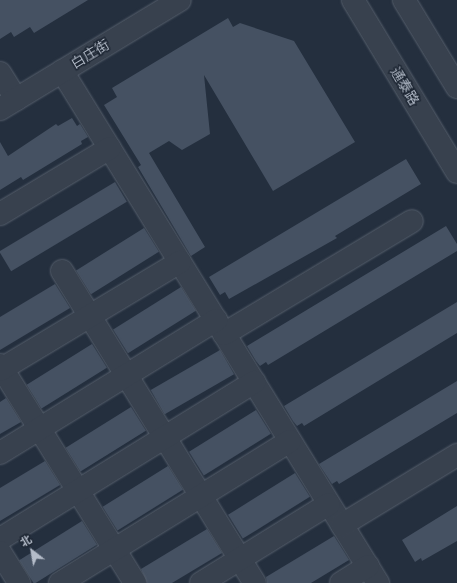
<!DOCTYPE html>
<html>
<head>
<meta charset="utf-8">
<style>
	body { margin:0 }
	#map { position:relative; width:457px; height:583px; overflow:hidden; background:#242f3e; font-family:"PT Sans Narrow","Noto Sans SC",sans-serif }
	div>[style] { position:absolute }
	.building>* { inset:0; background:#455162; transform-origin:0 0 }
	.roads { filter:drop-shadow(0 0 1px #565f6c) drop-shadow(0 0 1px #565f6c) }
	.minor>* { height:22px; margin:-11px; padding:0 11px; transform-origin:11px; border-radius:11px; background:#38414e }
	span { translate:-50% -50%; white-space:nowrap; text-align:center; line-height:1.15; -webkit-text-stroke:3px #1d2633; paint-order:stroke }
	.street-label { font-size:14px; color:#b4bcc9 }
	.north { position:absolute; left:12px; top:531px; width:40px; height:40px; -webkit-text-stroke:3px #1d2633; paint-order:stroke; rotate:329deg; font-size:11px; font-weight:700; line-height:16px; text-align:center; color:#b4bcc9 }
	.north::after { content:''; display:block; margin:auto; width:14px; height:18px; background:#b4bcc9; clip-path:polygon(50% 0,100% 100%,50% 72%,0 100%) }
</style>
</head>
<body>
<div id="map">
	<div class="building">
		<div style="clip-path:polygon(0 0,88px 0,34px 33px,30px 27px,14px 37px,11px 32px,0 39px)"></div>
		<div style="clip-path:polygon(228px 18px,233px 27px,240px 23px,294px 41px,355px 142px,273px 191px,204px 75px,210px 134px,182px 150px,169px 141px,149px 153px,205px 247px,191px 256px,138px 167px,141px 165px,104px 105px,117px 97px,112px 88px)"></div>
		<div style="clip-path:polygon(72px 118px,77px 126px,80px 124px,88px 137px,81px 141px,82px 144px,23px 180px,21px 177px,0 190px,0 142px,8px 156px,56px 124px,58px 126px)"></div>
		<div style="clip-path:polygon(406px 159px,421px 184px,335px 236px,337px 238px,229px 299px,225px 292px,220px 295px,209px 277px)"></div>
		<div style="left:115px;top:182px;width:23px;height:135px;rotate:59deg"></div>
		<div style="clip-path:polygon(446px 226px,457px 244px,457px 251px,268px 365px,266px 362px,260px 366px,256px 361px,247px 346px)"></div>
		<div style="left:144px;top:228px;width:28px;height:80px;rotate:58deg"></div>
		<div style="clip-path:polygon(55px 284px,70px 308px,0 350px,0 317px)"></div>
		<div style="left:181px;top:287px;width:28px;height:80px;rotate:58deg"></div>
		<div style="clip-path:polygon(457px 302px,457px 333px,304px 426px,302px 423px,297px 426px,293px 421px,284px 406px)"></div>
		<div style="left:92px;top:344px;width:28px;height:77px;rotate:58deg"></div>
		<div style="left:220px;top:350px;width:28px;height:80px;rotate:60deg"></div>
		<div style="clip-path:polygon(457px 381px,457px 413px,339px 484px,337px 481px,332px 484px,319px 464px)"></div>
		<div style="clip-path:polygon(6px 398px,21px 422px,0 434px,0 402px)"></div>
		<div style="left:131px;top:407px;width:28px;height:77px;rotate:58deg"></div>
		<div style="left:256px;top:410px;width:28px;height:79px;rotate:58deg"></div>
		<div style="clip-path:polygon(45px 461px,60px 485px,0 521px,0 488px)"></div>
		<div style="left:168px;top:466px;width:28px;height:77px;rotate:58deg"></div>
		<div style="left:295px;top:473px;width:28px;height:79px;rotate:58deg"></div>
		<div style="clip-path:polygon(457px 506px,457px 541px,422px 561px,421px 558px,415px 562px,402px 540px)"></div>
		<div style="left:82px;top:521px;width:28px;height:74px;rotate:58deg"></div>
		<div style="clip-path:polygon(207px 529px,222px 553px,172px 583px,147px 583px,141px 569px)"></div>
		<div style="clip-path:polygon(334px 536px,349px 560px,311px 583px,267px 583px,266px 577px)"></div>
	</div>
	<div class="roads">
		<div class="minor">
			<div style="left:353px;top:0;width:201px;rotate:58.8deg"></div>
			<div style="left:404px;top:0;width:102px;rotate:58.7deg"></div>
			<div style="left:62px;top:71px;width:602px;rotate:58.32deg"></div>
			<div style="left:0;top:73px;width:31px;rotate:58deg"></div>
			<div style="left:0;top:109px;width:210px;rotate:-31.2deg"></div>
			<div style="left:0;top:214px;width:128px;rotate:-31deg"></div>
			<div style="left:62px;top:271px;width:367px;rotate:58.3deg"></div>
			<div style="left:224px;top:334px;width:219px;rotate:-31deg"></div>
			<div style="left:0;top:365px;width:256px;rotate:58.2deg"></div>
			<div style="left:0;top:370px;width:210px;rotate:-31deg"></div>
			<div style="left:0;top:453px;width:254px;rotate:-31.6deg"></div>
			<div style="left:342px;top:525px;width:135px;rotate:-31.3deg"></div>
			<div style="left:0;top:539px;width:299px;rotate:-31.7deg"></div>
			<div style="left:0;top:552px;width:36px;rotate:58deg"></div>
			<div style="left:60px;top:583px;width:270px;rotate:-31.7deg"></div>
			<div style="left:201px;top:583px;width:150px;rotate:-31.7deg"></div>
			<div style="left:341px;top:583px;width:32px;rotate:-32deg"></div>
		</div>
	</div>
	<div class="street-label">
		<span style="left:90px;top:54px;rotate:-31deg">白庄街</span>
		<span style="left:405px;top:86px;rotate:59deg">通泰路</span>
	</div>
	<div class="north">北</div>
</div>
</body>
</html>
